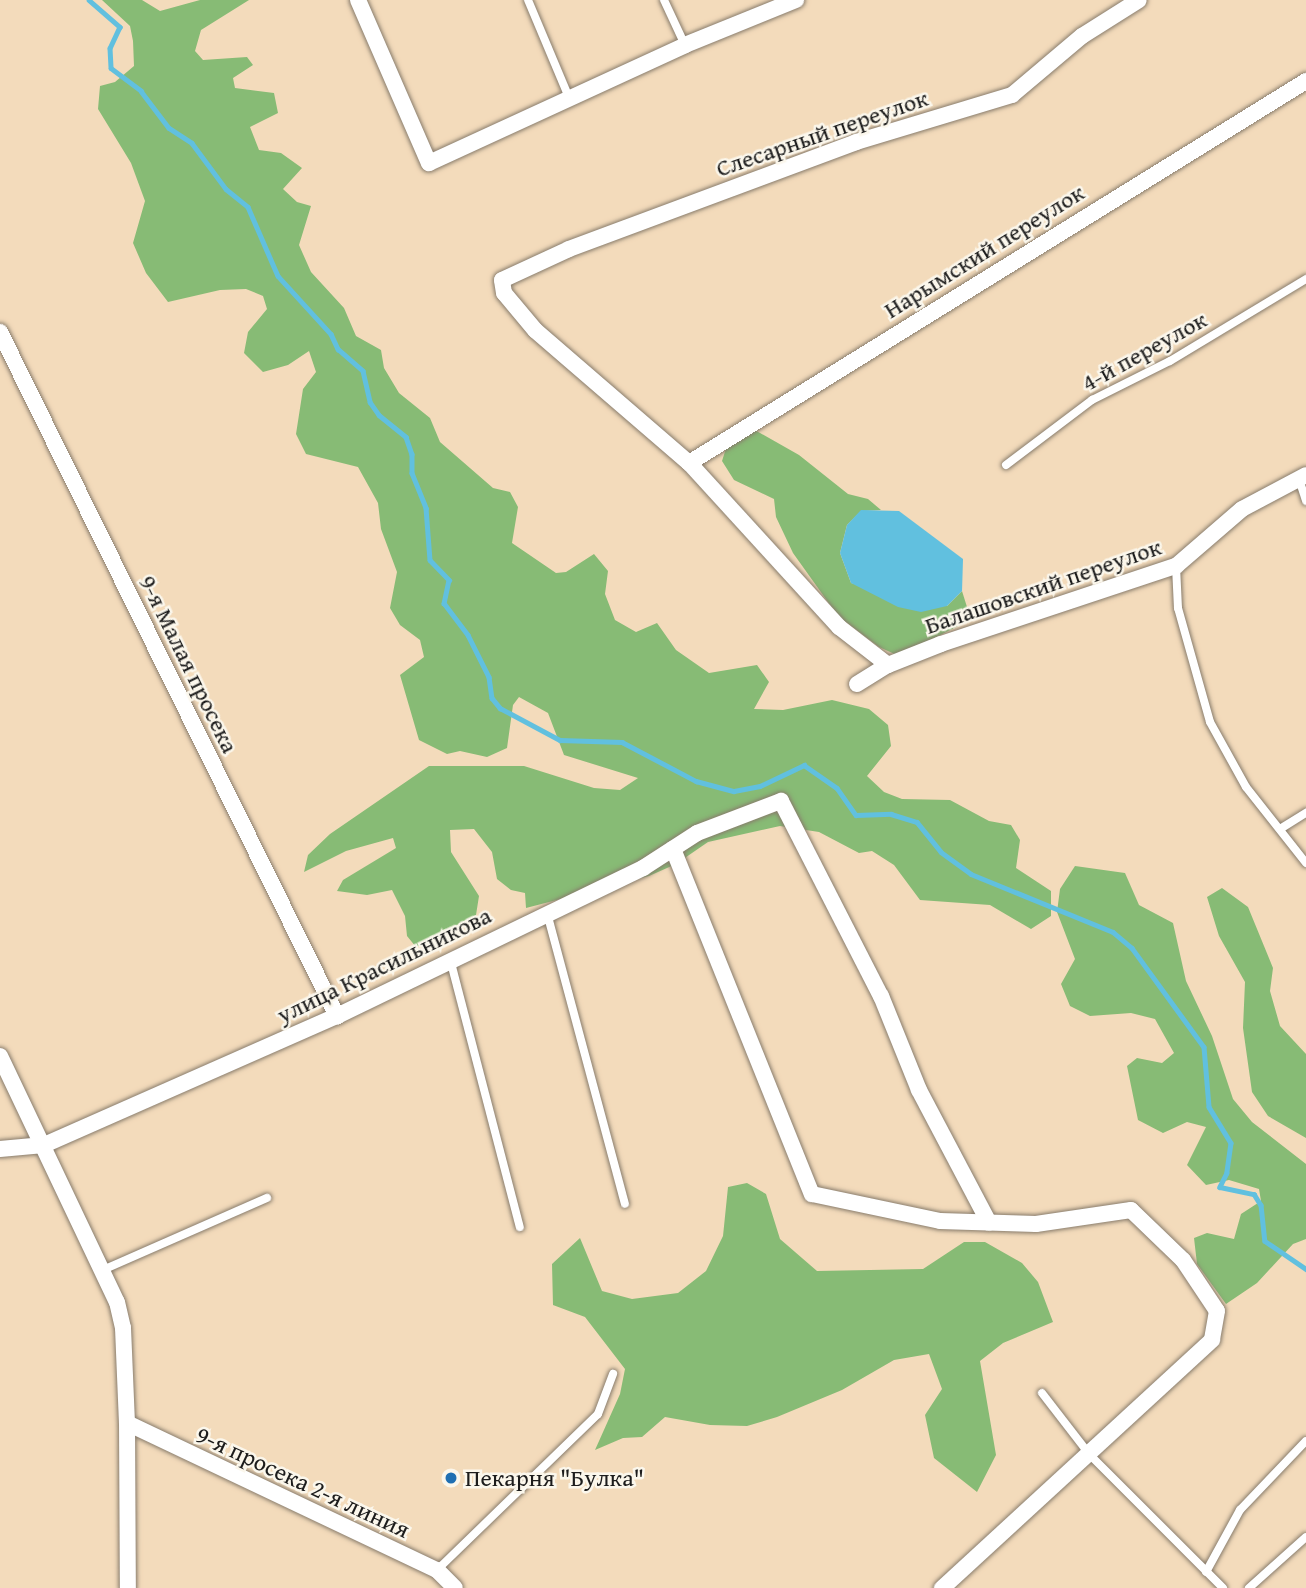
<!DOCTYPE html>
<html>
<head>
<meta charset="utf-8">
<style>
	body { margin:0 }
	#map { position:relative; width:1306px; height:1588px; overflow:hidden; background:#f3dbbb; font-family:"Gentium Book Plus",serif }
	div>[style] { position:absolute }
	.forest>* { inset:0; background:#87bb75 }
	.water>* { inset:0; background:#61c0df }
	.stream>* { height:4.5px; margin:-2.25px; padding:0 2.25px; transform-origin:2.25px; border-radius:2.25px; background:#61c0df }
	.roads { filter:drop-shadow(0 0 2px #887c6c) drop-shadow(0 0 2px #887c6c) }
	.lane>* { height:8px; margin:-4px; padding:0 4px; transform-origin:4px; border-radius:4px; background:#fff }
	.street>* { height:16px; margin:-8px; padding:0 8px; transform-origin:8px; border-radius:8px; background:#fff }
	.dots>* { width:19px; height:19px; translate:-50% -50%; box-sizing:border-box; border:4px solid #fbf7ec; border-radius:50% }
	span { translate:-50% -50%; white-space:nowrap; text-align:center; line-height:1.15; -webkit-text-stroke:5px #fbf7ec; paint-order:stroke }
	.street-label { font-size:24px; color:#1c1c1c }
	.poi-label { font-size:24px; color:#1c1c1c }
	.left { translate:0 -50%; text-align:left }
</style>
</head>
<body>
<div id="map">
	<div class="forest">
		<div style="clip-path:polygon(102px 0,142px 0,160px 11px,200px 0,249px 0,201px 30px,195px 51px,203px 60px,247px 57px,253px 65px,233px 78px,235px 88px,274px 93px,278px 113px,250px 127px,259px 150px,281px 153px,302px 168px,283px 189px,297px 202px,311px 206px,299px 245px,311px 272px,344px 308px,356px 336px,381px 350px,384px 368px,399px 393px,430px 418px,440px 442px,493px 488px,510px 492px,518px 507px,512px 543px,556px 573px,566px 572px,594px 554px,608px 571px,605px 594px,615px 620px,636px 632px,657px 623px,676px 650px,709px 673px,757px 665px,769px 682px,754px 709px,783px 710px,832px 700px,869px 709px,888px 725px,891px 746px,867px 776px,884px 792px,902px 799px,950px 800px,989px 821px,1011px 825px,1020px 840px,1016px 868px,1051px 891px,1051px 916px,1031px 929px,990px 905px,920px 900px,894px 865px,872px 851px,859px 853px,819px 832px,780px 826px,708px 842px,676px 864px,649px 876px,526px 908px,525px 893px,511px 890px,497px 879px,492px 852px,474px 829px,450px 830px,451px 852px,479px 896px,476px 915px,416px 947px,407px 936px,405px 916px,392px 890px,367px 895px,337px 891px,343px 880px,396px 848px,393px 838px,346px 851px,304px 872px,308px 855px,330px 834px,429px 766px,524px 766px,594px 788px,620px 790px,638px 778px,564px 755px,548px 713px,519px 697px,513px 705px,507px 748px,487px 757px,460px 751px,447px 754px,419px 740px,400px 675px,424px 657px,420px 640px,400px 625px,390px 608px,397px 572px,381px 529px,378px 503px,358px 467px,306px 454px,296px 434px,303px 389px,316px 372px,309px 351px,288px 365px,263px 372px,244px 353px,248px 332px,267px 309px,263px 296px,246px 289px,220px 290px,168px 302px,146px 273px,133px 243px,145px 201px,131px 163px,98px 109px,100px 86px,115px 82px,134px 66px,133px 41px,130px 26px)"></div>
		<div style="clip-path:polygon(753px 429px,799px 455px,848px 494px,868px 499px,881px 510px,861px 511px,847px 525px,840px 553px,851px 583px,947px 606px,962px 591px,967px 607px,964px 623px,899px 656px,879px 647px,838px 616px,793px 553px,776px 517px,774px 499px,734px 480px,722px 461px,729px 439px)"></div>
		<div style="clip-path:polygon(1075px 866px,1125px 873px,1139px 905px,1173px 923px,1186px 981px,1212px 1036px,1233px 1099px,1252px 1122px,1306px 1164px,1306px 1239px,1293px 1244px,1257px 1283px,1226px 1304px,1197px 1264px,1194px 1238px,1207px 1233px,1234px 1239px,1241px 1214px,1261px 1201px,1259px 1189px,1229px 1180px,1206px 1185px,1187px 1165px,1206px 1127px,1187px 1122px,1163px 1133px,1138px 1120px,1127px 1066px,1137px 1058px,1162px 1063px,1174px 1053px,1155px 1019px,1131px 1013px,1090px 1016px,1070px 1006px,1061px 984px,1075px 959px,1057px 912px,1060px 889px)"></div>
		<div style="clip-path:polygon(1222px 888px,1248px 907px,1273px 968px,1270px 991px,1280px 1026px,1306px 1054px,1306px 1138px,1268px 1116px,1252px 1092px,1243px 1028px,1245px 982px,1219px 936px,1207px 897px)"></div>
		<div style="clip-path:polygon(747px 1183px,766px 1194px,780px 1239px,817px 1271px,923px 1269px,964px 1242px,985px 1242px,1022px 1263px,1038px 1282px,1053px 1322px,1003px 1343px,980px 1361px,996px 1455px,977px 1492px,934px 1458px,925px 1415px,942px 1389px,929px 1354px,894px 1360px,842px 1390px,777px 1417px,747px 1426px,710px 1425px,665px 1417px,642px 1437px,623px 1438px,595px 1450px,620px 1394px,625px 1369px,585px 1317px,553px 1305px,552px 1264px,580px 1238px,602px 1291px,632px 1299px,678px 1293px,706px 1271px,723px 1236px,728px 1187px)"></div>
	</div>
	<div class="water">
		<div style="clip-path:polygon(861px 510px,899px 511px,963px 559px,962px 591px,947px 606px,921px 612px,898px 607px,851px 583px,840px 553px,847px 525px)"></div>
	</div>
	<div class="stream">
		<div style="left:89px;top:0;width:41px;rotate:41.1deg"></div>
		<div style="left:120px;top:27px;width:23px;rotate:115deg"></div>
		<div style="left:110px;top:48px;width:20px;rotate:87deg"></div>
		<div style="left:111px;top:68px;width:38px;rotate:37deg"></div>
		<div style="left:141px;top:91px;width:46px;rotate:52.9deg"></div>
		<div style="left:169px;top:128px;width:27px;rotate:33deg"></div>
		<div style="left:192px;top:143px;width:57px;rotate:53.5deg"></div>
		<div style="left:226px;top:189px;width:28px;rotate:39deg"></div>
		<div style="left:248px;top:207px;width:75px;rotate:66.5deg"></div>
		<div style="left:278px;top:276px;width:79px;rotate:47.6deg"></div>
		<div style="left:331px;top:334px;width:17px;rotate:65deg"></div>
		<div style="left:338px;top:349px;width:33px;rotate:41deg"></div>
		<div style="left:363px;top:371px;width:32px;rotate:77deg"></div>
		<div style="left:370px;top:402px;width:16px;rotate:55deg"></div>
		<div style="left:379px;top:415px;width:35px;rotate:39deg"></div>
		<div style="left:406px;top:437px;width:18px;rotate:71deg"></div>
		<div style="left:412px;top:454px;width:19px;rotate:90deg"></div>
		<div style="left:412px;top:473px;width:38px;rotate:68deg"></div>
		<div style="left:426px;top:508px;width:52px;rotate:85.6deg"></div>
		<div style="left:430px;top:560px;width:28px;rotate:46deg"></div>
		<div style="left:449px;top:580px;width:24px;rotate:102deg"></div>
		<div style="left:444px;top:603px;width:40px;rotate:53deg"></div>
		<div style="left:468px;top:635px;width:47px;rotate:63.4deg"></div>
		<div style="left:489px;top:677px;width:21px;rotate:82deg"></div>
		<div style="left:492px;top:698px;width:13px;rotate:51deg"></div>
		<div style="left:500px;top:708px;width:68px;rotate:28.1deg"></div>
		<div style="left:560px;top:740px;width:62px;rotate:1.8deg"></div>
		<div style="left:622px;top:742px;width:84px;rotate:27.8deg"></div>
		<div style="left:696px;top:781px;width:39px;rotate:15deg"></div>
		<div style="left:734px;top:791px;width:26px;rotate:-11deg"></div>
		<div style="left:760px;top:786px;width:49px;rotate:-25.5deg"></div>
		<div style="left:804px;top:765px;width:40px;rotate:34.9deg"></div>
		<div style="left:837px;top:788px;width:33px;rotate:55deg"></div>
		<div style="left:856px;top:815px;width:35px;rotate:-2deg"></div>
		<div style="left:891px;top:814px;width:27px;rotate:17deg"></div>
		<div style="left:917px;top:822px;width:38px;rotate:51deg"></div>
		<div style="left:941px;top:852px;width:37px;rotate:36deg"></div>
		<div style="left:971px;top:874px;width:153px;rotate:22.2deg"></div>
		<div style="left:1113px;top:932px;width:25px;rotate:40deg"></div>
		<div style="left:1132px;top:948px;width:122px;rotate:54deg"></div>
		<div style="left:1204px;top:1047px;width:60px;rotate:85.2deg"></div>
		<div style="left:1209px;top:1107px;width:42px;rotate:58.6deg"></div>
		<div style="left:1231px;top:1143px;width:30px;rotate:98deg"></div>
		<div style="left:1227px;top:1173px;width:16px;rotate:117deg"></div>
		<div style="left:1220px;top:1187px;width:35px;rotate:12deg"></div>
		<div style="left:1254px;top:1194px;width:13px;rotate:58deg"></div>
		<div style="left:1261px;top:1205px;width:36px;rotate:84deg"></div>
		<div style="left:1265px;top:1241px;width:50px;rotate:34.3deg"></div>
	</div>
	<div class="roads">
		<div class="lane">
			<div style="left:528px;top:0;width:108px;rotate:67.2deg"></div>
			<div style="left:664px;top:0;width:50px;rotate:65deg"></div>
			<div style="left:1006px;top:465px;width:108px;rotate:-37.1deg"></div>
			<div style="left:1092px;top:400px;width:87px;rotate:-26.6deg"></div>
			<div style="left:1170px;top:361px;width:159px;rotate:-31.1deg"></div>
			<div style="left:1299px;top:479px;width:23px;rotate:72deg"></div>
			<div style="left:1176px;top:566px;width:42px;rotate:87.3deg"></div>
			<div style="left:1178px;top:608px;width:118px;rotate:74.3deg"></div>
			<div style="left:1210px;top:722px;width:74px;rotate:61deg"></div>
			<div style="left:1246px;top:787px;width:97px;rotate:51.7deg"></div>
			<div style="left:1280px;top:829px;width:31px;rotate:-32deg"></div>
			<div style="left:547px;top:913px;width:301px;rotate:75deg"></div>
			<div style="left:450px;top:959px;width:277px;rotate:75.4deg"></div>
			<div style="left:105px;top:1269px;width:177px;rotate:-23.7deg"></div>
			<div style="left:1042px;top:1393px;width:78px;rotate:52.3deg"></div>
			<div style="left:1090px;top:1455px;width:188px;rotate:45deg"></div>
			<div style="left:437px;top:1570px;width:224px;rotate:-44.1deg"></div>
			<div style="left:598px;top:1414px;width:43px;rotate:-69.4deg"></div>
			<div style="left:1206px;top:1572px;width:71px;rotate:-61.3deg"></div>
			<div style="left:1240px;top:1510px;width:95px;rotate:-46.3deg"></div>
			<div style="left:1249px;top:1588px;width:76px;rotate:-41.8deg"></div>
		</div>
		<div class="street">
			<div style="left:358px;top:0;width:178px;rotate:66.5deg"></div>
			<div style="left:429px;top:163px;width:282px;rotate:-24.7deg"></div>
			<div style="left:685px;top:45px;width:120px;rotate:-22.1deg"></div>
			<div style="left:0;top:332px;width:763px;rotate:63.77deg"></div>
			<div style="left:689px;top:463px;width:726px;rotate:-31.76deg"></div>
			<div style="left:888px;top:665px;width:62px;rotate:-142.2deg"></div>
			<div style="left:839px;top:627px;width:222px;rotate:-132.4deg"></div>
			<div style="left:689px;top:463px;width:203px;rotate:-139.2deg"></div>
			<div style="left:535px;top:330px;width:48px;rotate:-130deg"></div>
			<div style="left:504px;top:293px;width:13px;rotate:-99deg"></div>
			<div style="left:502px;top:280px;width:74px;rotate:-24.8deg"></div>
			<div style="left:569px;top:249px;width:306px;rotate:-20.4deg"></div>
			<div style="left:856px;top:142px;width:163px;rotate:-16.8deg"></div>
			<div style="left:1012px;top:95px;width:92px;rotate:-40.1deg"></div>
			<div style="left:1082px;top:36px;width:67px;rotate:-32.3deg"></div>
			<div style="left:857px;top:684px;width:36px;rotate:-32deg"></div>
			<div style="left:888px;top:665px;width:57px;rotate:-21.6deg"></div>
			<div style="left:941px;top:644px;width:248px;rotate:-18.4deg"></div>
			<div style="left:1176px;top:566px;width:87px;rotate:-40.8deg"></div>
			<div style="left:1242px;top:509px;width:72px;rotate:-28deg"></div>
			<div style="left:673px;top:849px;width:372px;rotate:68.1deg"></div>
			<div style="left:812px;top:1194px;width:131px;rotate:11.9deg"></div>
			<div style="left:940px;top:1221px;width:96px;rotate:1.8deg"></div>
			<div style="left:1036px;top:1224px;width:96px;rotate:-8.4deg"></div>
			<div style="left:1131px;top:1210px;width:72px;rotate:43.9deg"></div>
			<div style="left:1183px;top:1260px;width:61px;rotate:56.3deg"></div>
			<div style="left:1217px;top:1311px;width:29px;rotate:100deg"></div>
			<div style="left:1212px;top:1340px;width:367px;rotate:137.4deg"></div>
			<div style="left:0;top:1056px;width:272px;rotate:64.6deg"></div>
			<div style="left:117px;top:1302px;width:27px;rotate:77deg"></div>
			<div style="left:123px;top:1328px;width:95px;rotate:87.6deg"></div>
			<div style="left:127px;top:1423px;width:165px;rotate:89.7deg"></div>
			<div style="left:0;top:1149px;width:44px;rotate:-5.2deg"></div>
			<div style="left:44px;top:1145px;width:320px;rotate:-23.8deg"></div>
			<div style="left:337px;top:1016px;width:340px;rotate:-25.8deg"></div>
			<div style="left:643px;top:868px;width:64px;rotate:-32.9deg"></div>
			<div style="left:697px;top:833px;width:90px;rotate:-20.9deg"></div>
			<div style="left:781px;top:801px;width:219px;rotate:62.9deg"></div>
			<div style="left:881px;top:996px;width:101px;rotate:68deg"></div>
			<div style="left:919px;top:1090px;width:150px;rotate:62.2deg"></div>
			<div style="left:127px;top:1423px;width:343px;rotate:25.4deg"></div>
			<div style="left:437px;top:1570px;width:25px;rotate:45deg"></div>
		</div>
	</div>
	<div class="dots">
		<div style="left:451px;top:1478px;background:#1f6fb2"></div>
	</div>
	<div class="street-label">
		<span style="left:822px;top:133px;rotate:-19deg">Слесарный переулок</span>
		<span style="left:984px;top:251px;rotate:-32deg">Нарымский переулок</span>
		<span style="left:1144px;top:351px;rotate:-29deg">4-й переулок</span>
		<span style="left:1043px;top:586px;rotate:-19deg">Балашовский переулок</span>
		<span style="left:189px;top:664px;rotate:64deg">9-я Малая просека</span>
		<span style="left:384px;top:965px;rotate:-26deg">улица Красильникова</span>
		<span style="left:303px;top:1482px;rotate:25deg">9-я просека 2-я линия</span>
	</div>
	<div class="poi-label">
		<span class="left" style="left:465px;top:1478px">Пекарня "Булка"</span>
	</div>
</div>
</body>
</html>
